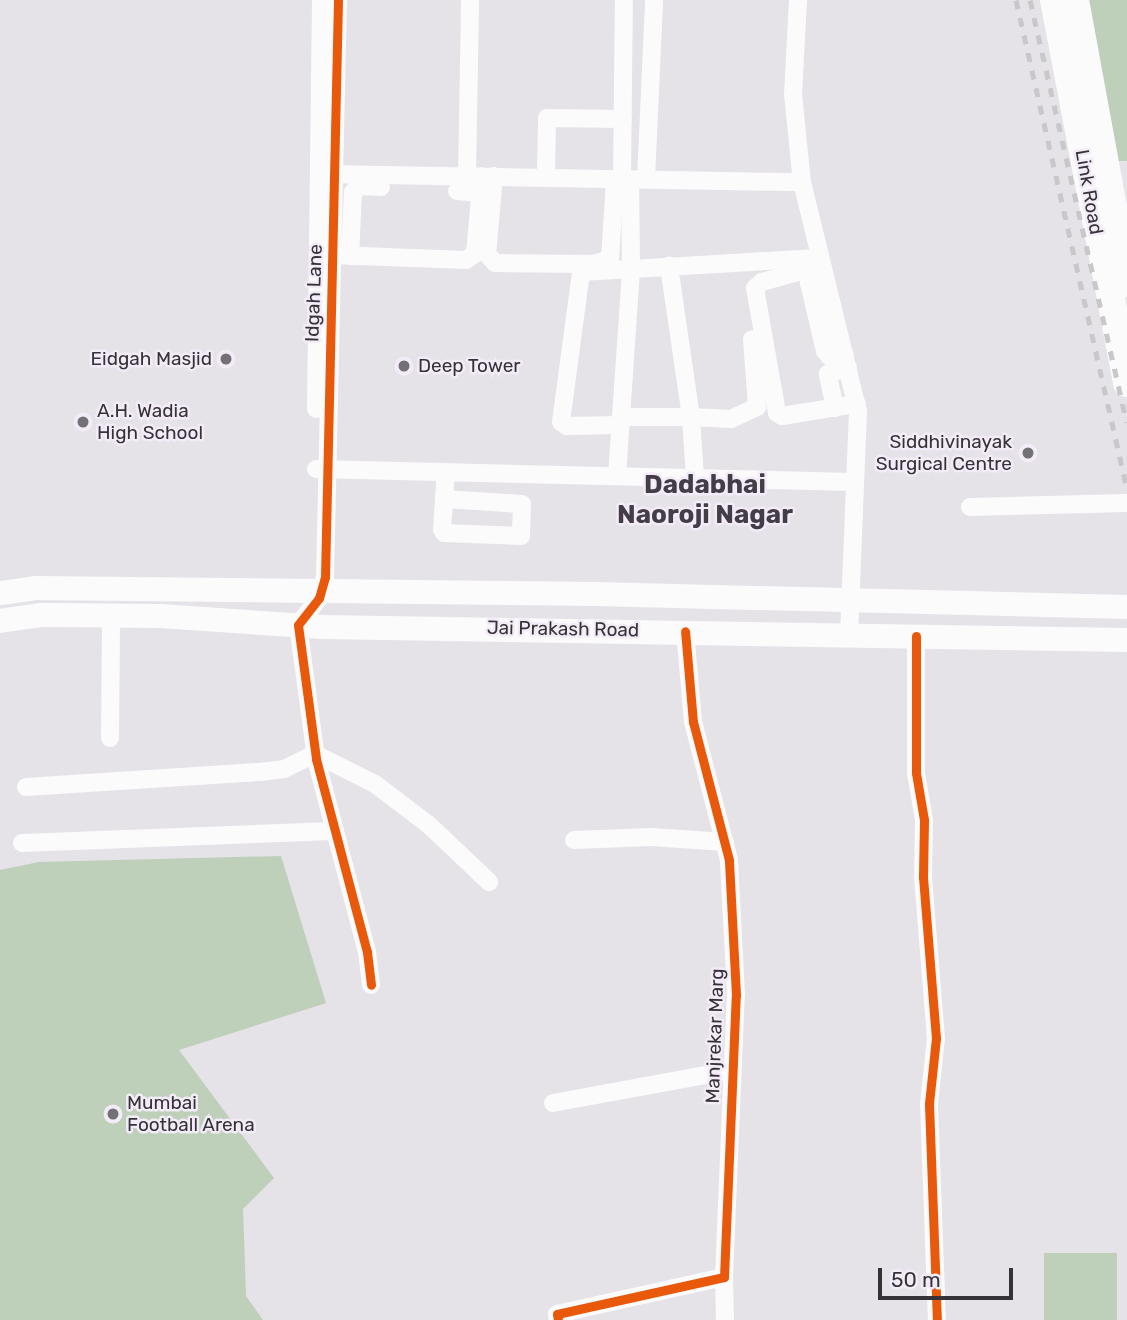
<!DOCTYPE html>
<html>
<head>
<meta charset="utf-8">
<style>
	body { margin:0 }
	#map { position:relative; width:1127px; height:1320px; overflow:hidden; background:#e5e2e8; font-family:Rubik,sans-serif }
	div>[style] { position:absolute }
	.green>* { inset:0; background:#becfba; transform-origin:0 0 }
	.minor>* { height:18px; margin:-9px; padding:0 9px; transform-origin:9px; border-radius:9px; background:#fbfbfc }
	.secondary>* { height:24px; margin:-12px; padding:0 12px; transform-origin:12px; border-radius:12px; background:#fbfbfc }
	.primary>* { height:28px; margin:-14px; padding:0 14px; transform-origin:14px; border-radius:14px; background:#fbfbfc }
	.rail>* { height:5px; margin-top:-2.5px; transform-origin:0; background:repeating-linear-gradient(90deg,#c8c7c9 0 9px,transparent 0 18px) }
	.cycleway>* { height:9px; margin:-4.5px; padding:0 4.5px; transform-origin:4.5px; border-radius:4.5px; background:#e8590c }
	.dots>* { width:19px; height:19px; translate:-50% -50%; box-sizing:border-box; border:4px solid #f3ecf8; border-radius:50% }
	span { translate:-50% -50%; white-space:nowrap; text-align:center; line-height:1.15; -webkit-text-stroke:5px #f3ecf8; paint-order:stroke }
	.street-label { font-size:19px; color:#363338 }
	.poi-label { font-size:19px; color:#363338 }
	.right { translate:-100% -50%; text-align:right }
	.left { translate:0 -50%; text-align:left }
	.district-label { font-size:26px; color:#433d47; font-weight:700 }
	.scale { position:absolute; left:878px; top:1268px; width:135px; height:32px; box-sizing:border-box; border:4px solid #363338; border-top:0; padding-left:9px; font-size:21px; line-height:24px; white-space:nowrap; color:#363338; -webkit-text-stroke:5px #f3ecf8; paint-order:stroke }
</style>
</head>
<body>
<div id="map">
	<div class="green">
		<div style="clip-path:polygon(1084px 0,1127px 0,1127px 161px,1113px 161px)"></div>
		<div style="clip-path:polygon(281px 856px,326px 1003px,179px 1050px,274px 1178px,243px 1209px,246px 1296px,263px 1320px,0 1320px,0 870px,39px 862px)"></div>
		<div style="left:1044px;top:1253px;width:73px;height:67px"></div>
	</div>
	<div class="minor">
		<div style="left:338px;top:0;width:577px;rotate:91.29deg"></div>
		<div style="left:325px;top:577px;width:22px;rotate:106deg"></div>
		<div style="left:319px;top:598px;width:34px;rotate:128deg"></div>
		<div style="left:298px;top:625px;width:135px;rotate:82.3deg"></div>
		<div style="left:316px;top:759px;width:200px;rotate:75.2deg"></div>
		<div style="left:367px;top:952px;width:33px;rotate:83deg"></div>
		<div style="left:798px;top:0;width:94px;rotate:93deg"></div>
		<div style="left:793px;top:94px;width:88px;rotate:84.2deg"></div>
		<div style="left:802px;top:182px;width:236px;rotate:76.3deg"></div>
		<div style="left:858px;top:411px;width:225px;rotate:92.3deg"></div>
		<div style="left:326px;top:174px;width:476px;rotate:1deg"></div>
		<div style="left:467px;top:176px;width:176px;rotate:-89deg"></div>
		<div style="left:494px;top:176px;width:78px;rotate:95.1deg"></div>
		<div style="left:487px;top:254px;width:12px;rotate:48deg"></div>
		<div style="left:495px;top:263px;width:98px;rotate:0.6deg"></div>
		<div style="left:593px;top:264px;width:18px;rotate:-16deg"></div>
		<div style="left:610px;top:259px;width:80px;rotate:-86.4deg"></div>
		<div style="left:546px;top:177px;width:59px;rotate:-89deg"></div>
		<div style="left:547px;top:118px;width:76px;rotate:0.8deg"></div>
		<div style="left:622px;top:179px;width:179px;rotate:-89.4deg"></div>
		<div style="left:646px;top:179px;width:179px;rotate:-87.4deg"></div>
		<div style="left:457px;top:191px;width:23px;rotate:5deg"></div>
		<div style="left:333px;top:255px;width:133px;rotate:2.2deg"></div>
		<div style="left:466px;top:260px;width:11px;rotate:-34deg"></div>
		<div style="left:475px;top:254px;width:78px;rotate:-84.9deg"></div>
		<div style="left:350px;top:256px;width:64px;rotate:-87.3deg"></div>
		<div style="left:353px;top:192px;width:9px;rotate:-41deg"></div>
		<div style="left:360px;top:186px;width:21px;rotate:3deg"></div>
		<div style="left:820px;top:266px;width:60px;rotate:164.6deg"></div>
		<div style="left:762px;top:282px;width:9px;rotate:139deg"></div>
		<div style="left:755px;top:288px;width:127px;rotate:80deg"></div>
		<div style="left:777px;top:413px;width:6px;rotate:31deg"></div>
		<div style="left:782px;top:416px;width:76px;rotate:-9.1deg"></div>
		<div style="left:823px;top:276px;width:16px;rotate:153deg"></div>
		<div style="left:809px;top:283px;width:70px;rotate:76.8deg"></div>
		<div style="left:825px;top:351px;width:9px;rotate:49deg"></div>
		<div style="left:831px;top:358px;width:14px;rotate:-12deg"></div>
		<div style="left:835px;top:408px;width:35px;rotate:-102deg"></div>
		<div style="left:828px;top:374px;width:21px;rotate:-19deg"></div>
		<div style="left:316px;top:409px;width:409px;rotate:-89.3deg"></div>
		<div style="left:622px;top:417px;width:69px"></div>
		<div style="left:691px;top:417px;width:153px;rotate:-98.3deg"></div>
		<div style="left:621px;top:425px;width:54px;rotate:178.9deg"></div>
		<div style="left:567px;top:426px;width:7px;rotate:-146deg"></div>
		<div style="left:561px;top:422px;width:151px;rotate:-82.4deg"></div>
		<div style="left:581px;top:272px;width:237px;rotate:-3.4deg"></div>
		<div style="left:316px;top:469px;width:537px;rotate:1.39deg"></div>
		<div style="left:617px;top:476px;width:208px;rotate:-86.1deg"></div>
		<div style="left:631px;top:268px;width:89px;rotate:-90.6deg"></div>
		<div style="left:695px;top:478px;width:61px;rotate:-93.8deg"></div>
		<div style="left:691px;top:417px;width:40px;rotate:2.9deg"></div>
		<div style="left:731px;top:419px;width:29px;rotate:-25deg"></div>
		<div style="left:757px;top:407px;width:68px;rotate:-94.2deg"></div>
		<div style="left:444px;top:499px;width:78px;rotate:3.7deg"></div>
		<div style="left:522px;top:504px;width:32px;rotate:92deg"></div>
		<div style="left:521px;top:536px;width:77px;rotate:-177.8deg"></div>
		<div style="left:444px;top:533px;width:4px;rotate:-117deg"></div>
		<div style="left:442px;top:529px;width:30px;rotate:-86deg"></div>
		<div style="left:444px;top:499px;width:26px;rotate:-86deg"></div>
		<div style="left:970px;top:507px;width:157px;rotate:-1.5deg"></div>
		<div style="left:916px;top:636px;width:137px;rotate:90deg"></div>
		<div style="left:916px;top:773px;width:48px;rotate:80.3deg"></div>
		<div style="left:924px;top:820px;width:57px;rotate:91deg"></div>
		<div style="left:923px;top:877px;width:162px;rotate:85.4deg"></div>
		<div style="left:936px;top:1038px;width:66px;rotate:96.1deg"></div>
		<div style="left:929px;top:1104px;width:216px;rotate:87.9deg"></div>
		<div style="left:110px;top:738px;width:122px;rotate:-89.5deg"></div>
		<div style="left:26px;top:787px;width:234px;rotate:-3.7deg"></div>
		<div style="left:260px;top:772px;width:24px;rotate:-7deg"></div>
		<div style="left:284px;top:769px;width:34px;rotate:-26deg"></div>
		<div style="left:315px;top:754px;width:67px;rotate:26.6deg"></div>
		<div style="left:375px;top:784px;width:68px;rotate:37.2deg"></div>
		<div style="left:429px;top:825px;width:83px;rotate:43.5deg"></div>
		<div style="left:574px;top:840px;width:77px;rotate:-2.2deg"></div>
		<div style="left:651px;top:837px;width:74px;rotate:3.9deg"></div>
		<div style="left:22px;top:843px;width:310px;rotate:-2.2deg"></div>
		<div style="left:553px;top:1103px;width:182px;rotate:-10.4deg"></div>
		<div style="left:724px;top:1277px;width:43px;rotate:88.7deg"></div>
		<div style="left:558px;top:1320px;width:6px;rotate:-99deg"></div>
		<div style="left:557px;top:1314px;width:171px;rotate:-12.5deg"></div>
		<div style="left:724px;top:1277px;width:282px;rotate:-87.6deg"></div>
		<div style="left:736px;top:995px;width:135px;rotate:-93deg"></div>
		<div style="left:729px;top:860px;width:143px;rotate:-104.6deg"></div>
		<div style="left:693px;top:722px;width:91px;rotate:-95deg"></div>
	</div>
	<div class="secondary">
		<div style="left:0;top:593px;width:34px;rotate:-8deg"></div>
		<div style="left:34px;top:588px;width:561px;rotate:0.61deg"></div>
		<div style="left:595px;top:594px;width:532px;rotate:1.4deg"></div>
		<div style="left:0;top:621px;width:41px;rotate:-8.3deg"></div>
		<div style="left:41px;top:615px;width:119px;rotate:0.5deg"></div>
		<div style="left:160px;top:616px;width:162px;rotate:3.9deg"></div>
		<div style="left:322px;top:627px;width:805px;rotate:0.93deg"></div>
	</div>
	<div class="primary">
		<div style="left:1054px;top:0;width:390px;rotate:79.2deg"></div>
		<div style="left:1075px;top:0;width:288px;rotate:79.6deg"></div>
	</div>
	<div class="rail">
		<div style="left:1016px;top:0;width:501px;rotate:77.21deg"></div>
		<div style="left:1030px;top:0;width:433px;rotate:77.1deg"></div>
	</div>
	<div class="cycleway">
		<div style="left:338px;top:0;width:577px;rotate:91.29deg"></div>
		<div style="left:325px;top:577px;width:22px;rotate:106deg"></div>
		<div style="left:319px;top:598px;width:34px;rotate:128deg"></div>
		<div style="left:298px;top:625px;width:135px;rotate:82.3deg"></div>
		<div style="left:316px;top:759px;width:200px;rotate:75.2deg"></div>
		<div style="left:367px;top:952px;width:33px;rotate:83deg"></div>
		<div style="left:916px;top:636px;width:137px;rotate:90deg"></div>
		<div style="left:916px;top:773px;width:48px;rotate:80.3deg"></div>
		<div style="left:924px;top:820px;width:57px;rotate:91deg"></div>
		<div style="left:923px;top:877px;width:162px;rotate:85.4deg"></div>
		<div style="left:936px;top:1038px;width:66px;rotate:96.1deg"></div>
		<div style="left:929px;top:1104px;width:216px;rotate:87.9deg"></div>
		<div style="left:558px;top:1320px;width:6px;rotate:-99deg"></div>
		<div style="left:557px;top:1314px;width:171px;rotate:-12.5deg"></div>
		<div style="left:724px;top:1277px;width:282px;rotate:-87.6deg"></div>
		<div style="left:736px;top:995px;width:135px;rotate:-93deg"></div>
		<div style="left:729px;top:860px;width:143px;rotate:-104.6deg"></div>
		<div style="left:693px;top:722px;width:91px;rotate:-95deg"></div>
	</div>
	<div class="dots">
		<div style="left:226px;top:359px;background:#737076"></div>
		<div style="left:404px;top:366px;background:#737076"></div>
		<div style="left:83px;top:422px;background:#737076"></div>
		<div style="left:1028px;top:453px;background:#737076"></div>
		<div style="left:113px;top:1114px;background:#737076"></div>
	</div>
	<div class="street-label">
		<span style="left:1089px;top:192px;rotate:80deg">Link Road</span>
		<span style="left:314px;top:293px;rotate:-88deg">Idgah Lane</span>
		<span style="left:563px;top:629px;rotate:1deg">Jai Prakash Road</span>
		<span style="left:715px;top:1036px;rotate:-88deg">Manjrekar Marg</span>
	</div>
	<div class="poi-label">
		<span class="right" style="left:212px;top:359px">Eidgah Masjid</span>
		<span class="left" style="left:418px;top:366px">Deep Tower</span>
		<span class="left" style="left:97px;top:422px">A.H. Wadia<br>High School</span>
		<span class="right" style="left:1012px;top:453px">Siddhivinayak<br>Surgical Centre</span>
		<span class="left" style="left:127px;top:1114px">Mumbai<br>Football Arena</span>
	</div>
	<div class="district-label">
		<span style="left:705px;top:500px">Dadabhai<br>Naoroji Nagar</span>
	</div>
	<div class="scale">50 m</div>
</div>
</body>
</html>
